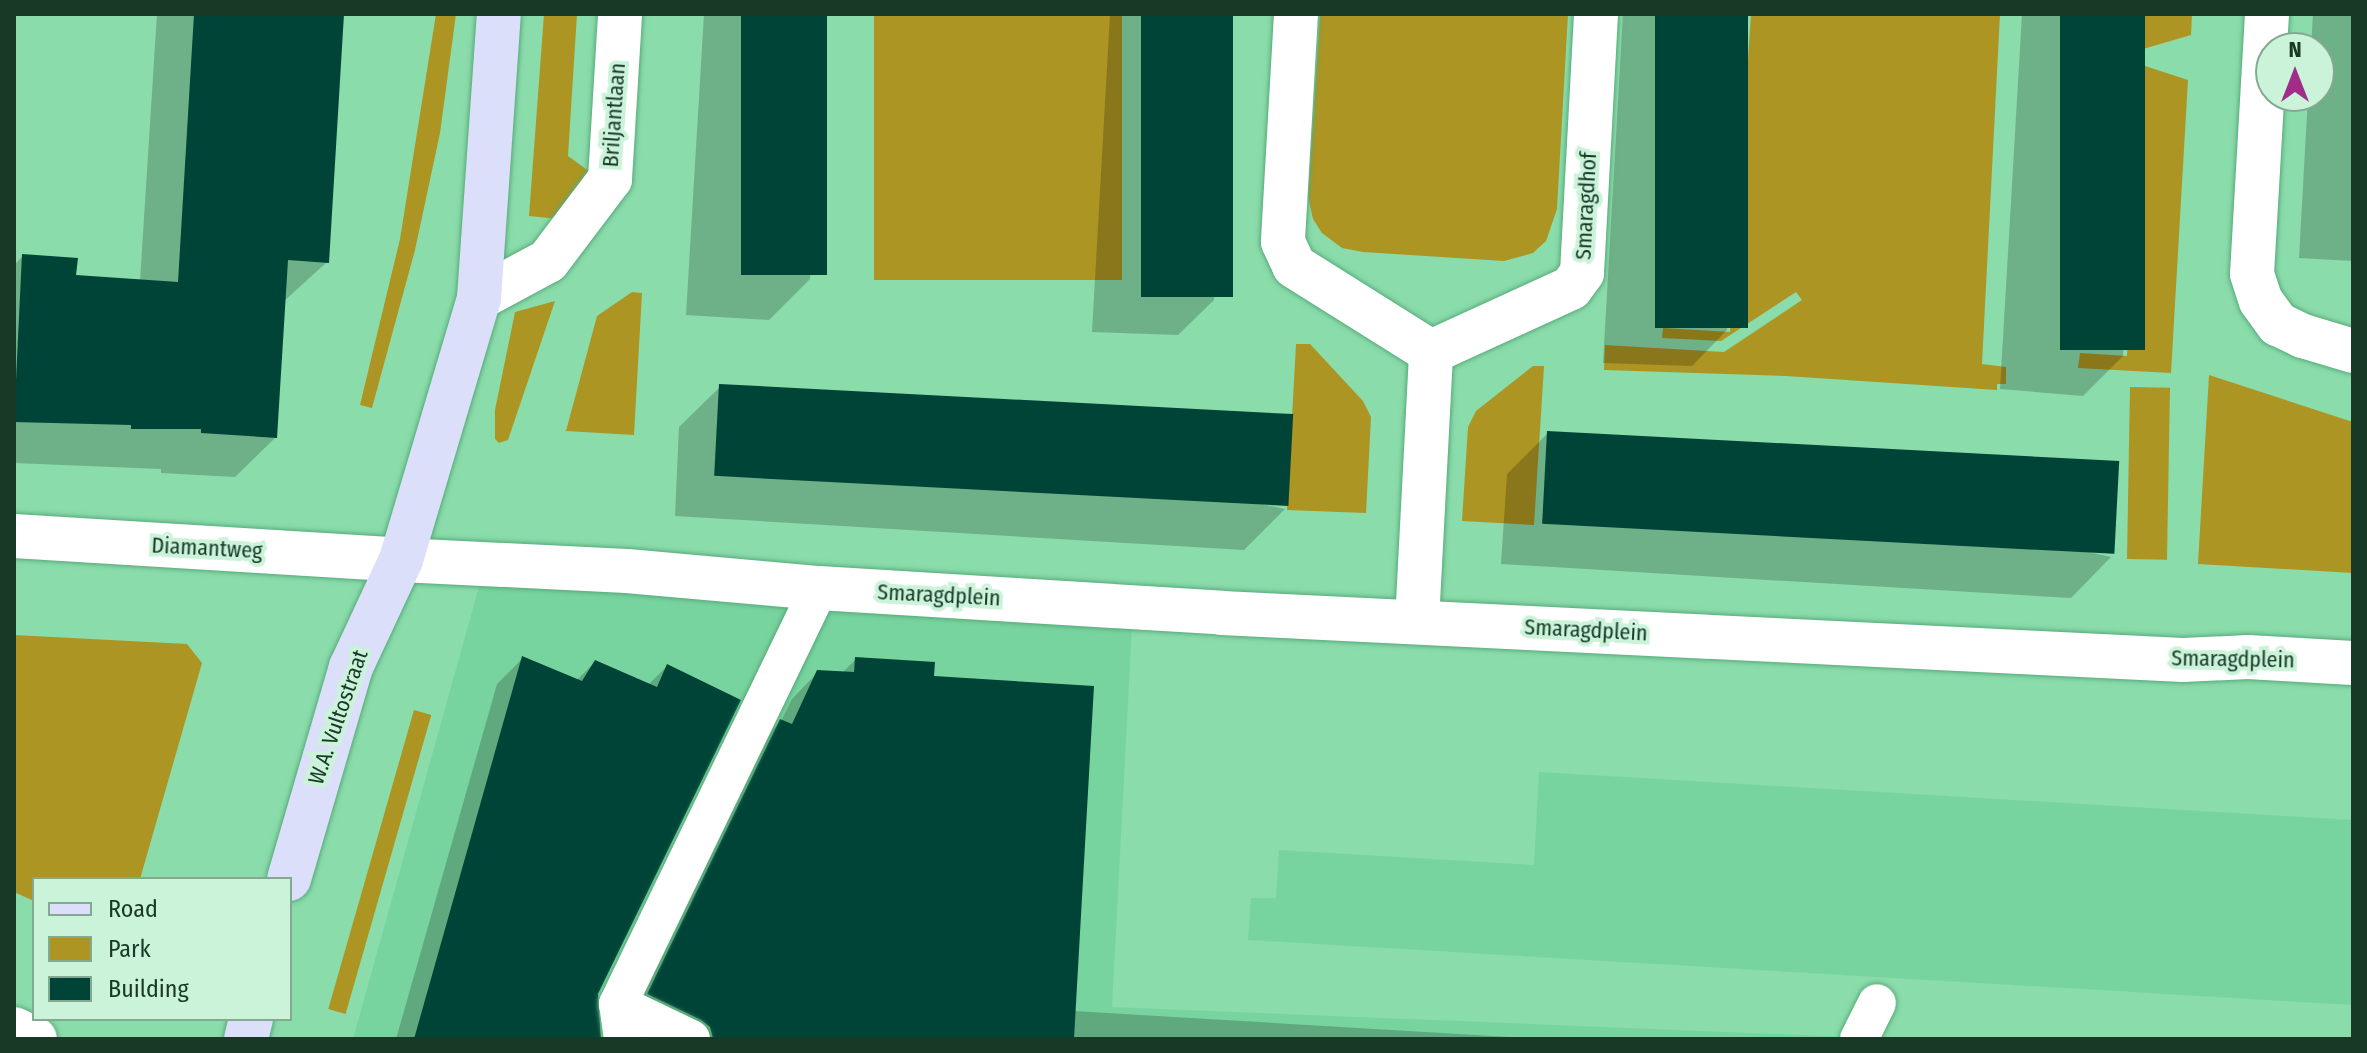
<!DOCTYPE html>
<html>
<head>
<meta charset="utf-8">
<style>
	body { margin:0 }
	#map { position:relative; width:2367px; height:1053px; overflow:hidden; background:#8adcaa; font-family:"Fira Sans Condensed",sans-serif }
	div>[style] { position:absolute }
	.built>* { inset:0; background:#78d49e }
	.green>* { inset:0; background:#ad9523; transform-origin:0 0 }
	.shadow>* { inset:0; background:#0003 }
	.building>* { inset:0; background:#004438; transform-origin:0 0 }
	.roads { filter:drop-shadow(0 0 2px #58aa7b) drop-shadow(0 0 2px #58aa7b) }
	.pedestrian>* { height:38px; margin:-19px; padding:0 19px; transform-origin:19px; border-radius:19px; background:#fff }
	.minor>* { height:44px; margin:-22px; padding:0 22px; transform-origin:22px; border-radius:22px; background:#fff }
	.tertiary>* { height:44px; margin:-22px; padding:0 22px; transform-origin:22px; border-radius:22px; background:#fff }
	.secondary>* { height:44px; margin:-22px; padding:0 22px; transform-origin:22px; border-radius:22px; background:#dbdffa }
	span { translate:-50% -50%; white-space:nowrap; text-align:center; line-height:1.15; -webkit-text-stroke:8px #cbf3d9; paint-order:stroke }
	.street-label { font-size:22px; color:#173926 }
	.frame { position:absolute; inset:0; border:16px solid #173926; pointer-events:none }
	.legend { position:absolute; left:32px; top:877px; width:260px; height:144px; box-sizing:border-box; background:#cbf3d9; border:2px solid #83a991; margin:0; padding:10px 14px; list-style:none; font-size:24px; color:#173926 }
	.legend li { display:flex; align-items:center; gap:16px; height:40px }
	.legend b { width:40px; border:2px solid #83a991 }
	.north { position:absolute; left:2255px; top:32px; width:80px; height:80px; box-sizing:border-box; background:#cbf3d9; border:2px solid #83a991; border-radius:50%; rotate:0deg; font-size:22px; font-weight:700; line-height:32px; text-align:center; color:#173926 }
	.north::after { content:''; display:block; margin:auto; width:28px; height:36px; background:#9f2d89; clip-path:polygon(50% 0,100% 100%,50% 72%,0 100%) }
</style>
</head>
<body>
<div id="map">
	<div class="built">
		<div style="clip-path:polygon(485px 565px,1133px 607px,1112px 1007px,1899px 1039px,353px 1039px)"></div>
		<div style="clip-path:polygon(1539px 772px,2353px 820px,2353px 1005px,1248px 940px,1251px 898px,1276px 898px,1279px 850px,1534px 865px)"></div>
	</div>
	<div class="green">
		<div style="clip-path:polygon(436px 14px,456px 14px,440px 133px,415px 250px,372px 408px,360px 405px,400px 239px)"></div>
		<div style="clip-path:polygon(544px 14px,577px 14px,568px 156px,590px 172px,559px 219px,529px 216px)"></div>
		<div style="left:874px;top:14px;width:248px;height:266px"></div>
		<div style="clip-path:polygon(1320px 14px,1568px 14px,1557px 209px,1546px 241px,1533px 253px,1504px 261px,1363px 252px,1342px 248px,1322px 233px,1313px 219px,1308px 197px)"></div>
		<div style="clip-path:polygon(1751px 14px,2000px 14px,1982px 364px,2006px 367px,2006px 384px,1997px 384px,1997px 390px,1786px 376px,1604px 370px,1605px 345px,1724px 352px,1802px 300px,1796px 292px,1721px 341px,1662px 338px,1663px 328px,1730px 332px)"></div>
		<div style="clip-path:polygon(2145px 14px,2192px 14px,2191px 35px,2143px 49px)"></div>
		<div style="clip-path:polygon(2142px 65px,2188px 80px,2171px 373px,2078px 368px,2080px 353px,2127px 356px)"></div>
		<div style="clip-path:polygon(632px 292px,642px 293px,634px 435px,566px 431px,597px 316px)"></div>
		<div style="clip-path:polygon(555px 301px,508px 440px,499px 443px,495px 439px,495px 410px,515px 312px)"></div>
		<div style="clip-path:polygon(1296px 344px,1310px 344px,1363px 401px,1371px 417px,1366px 513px,1287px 510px)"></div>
		<div style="clip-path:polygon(1533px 366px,1544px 366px,1534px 525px,1462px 521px,1468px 427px,1476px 411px)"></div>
		<div style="clip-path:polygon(2209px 375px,2353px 422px,2353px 573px,2198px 564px)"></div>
		<div style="left:2130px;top:387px;width:40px;height:172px;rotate:1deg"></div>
		<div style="clip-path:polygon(14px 635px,187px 644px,202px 663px,140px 879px,34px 879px,34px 901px,14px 892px)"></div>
		<div style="left:414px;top:710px;width:18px;height:311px;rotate:16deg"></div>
	</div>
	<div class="shadow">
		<div style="clip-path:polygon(157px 14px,341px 14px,327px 262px,283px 302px,276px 437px,235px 477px,161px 473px,161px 469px,14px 463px,14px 265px,23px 256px,74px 277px,140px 281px)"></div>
		<div style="clip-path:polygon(704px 14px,825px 14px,810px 279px,769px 320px,686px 315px)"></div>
		<div style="clip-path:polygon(1110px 14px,1230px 14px,1214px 300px,1178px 335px,1092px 332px)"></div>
		<div style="clip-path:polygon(1623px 14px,1746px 14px,1727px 330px,1692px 366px,1603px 363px)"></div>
		<div style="clip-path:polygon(2022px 14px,2144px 14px,2123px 356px,2083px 396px,2000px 389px)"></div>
		<div style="clip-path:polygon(2313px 14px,2353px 14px,2353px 261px,2299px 258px,2308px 96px,2319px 96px,2319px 48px,2311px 48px)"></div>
		<div style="clip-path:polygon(720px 387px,1285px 509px,1244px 550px,675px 516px,679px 427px)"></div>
		<div style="clip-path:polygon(1548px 433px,2111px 557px,2071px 598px,1501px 564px,1507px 474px)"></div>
		<div style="clip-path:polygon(523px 658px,576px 681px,595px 662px,648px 685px,667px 666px,596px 994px,599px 1039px,396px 1039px,497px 684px)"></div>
		<div style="clip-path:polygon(856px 659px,931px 678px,1074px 1011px,1541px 1039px,659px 1039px,623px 1020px,755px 747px,781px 721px,792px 699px,818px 672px,841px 674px)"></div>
	</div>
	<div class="building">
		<div style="clip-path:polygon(194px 14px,344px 14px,329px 263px,288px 260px,277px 438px,201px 433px,201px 429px,131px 429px,131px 425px,14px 422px,22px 254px,78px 258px,76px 275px,178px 282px)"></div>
		<div style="left:741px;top:14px;width:86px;height:261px"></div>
		<div style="left:1141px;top:14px;width:92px;height:283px"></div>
		<div style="left:1655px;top:14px;width:93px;height:314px"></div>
		<div style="left:2060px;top:14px;width:85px;height:336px"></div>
		<div style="left:719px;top:384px;width:575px;height:92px;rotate:3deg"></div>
		<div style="left:1547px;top:431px;width:573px;height:93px;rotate:3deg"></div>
		<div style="clip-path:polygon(522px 656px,582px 681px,595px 660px,657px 687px,667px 664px,741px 700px,598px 994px,601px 1039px,414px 1039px)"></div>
		<div style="clip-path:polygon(855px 657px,935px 662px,934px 676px,1094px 686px,1074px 1039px,713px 1039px,710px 1027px,701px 1020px,647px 994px,780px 719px,792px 724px,817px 670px,854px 672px)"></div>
	</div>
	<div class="roads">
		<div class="pedestrian">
			<div style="left:618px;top:1004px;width:81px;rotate:25.6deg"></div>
			<div style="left:623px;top:1039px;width:35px;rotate:-98deg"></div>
			<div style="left:618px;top:1004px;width:462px;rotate:-64.2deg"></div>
			<div style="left:1859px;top:1039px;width:40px;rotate:-63.4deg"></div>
		</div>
		<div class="minor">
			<div style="left:1296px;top:14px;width:228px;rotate:93.3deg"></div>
			<div style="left:1283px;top:242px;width:26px;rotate:65deg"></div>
			<div style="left:1294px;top:266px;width:162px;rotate:32.1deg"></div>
			<div style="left:2267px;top:14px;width:260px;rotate:93.3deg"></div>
			<div style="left:2252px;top:274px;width:28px;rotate:72deg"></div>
			<div style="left:2261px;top:301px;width:29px;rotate:54deg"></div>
			<div style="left:2278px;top:324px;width:28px;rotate:26deg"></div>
			<div style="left:2303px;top:336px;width:52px;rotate:16.7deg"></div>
			<div style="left:479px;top:298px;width:78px;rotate:-28.2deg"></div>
			<div style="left:548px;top:261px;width:103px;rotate:-52.9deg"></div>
			<div style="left:610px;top:179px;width:165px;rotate:-86.5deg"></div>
			<div style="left:1431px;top:352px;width:154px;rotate:-24.6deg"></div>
			<div style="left:1571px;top:288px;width:19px;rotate:-54deg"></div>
			<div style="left:1582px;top:273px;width:259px;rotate:-86.9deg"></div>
			<div style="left:14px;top:536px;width:388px;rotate:3.5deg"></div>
			<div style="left:1417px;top:622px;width:270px;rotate:-87deg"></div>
			<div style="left:14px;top:1029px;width:23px;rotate:25deg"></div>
		</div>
		<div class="tertiary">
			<div style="left:401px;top:560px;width:226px;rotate:2.8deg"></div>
			<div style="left:627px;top:571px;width:193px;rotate:5.1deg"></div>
			<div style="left:819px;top:588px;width:404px;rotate:3.5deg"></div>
			<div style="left:1222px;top:613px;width:962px;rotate:2.8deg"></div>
			<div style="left:2183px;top:660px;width:65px;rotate:-2.6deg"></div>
			<div style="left:2248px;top:657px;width:105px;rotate:3.3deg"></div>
		</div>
		<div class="secondary">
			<div style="left:289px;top:879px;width:221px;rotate:-73.7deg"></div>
			<div style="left:351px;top:667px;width:118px;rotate:-65deg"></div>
			<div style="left:401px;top:560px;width:273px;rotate:-73.4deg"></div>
			<div style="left:479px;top:298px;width:285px;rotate:-86deg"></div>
			<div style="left:246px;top:1039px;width:21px;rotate:-76deg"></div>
		</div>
	</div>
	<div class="street-label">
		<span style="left:614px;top:115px;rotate:-86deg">Briljantlaan</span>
		<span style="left:1586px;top:206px;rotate:-87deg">Smaragdhof</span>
		<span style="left:207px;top:548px;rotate:3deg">Diamantweg</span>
		<span style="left:939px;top:595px;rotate:3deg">Smaragdplein</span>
		<span style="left:1586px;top:630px;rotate:3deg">Smaragdplein</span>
		<span style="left:2233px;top:659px;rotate:1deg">Smaragdplein</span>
		<span style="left:338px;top:717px;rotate:-71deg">W.A. Vultostraat</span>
	</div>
	<div class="frame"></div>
	<ul class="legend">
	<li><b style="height:10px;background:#dbdffa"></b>Road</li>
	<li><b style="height:22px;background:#ad9523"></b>Park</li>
	<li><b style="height:22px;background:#004438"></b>Building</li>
	</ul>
	<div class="north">N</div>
</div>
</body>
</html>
